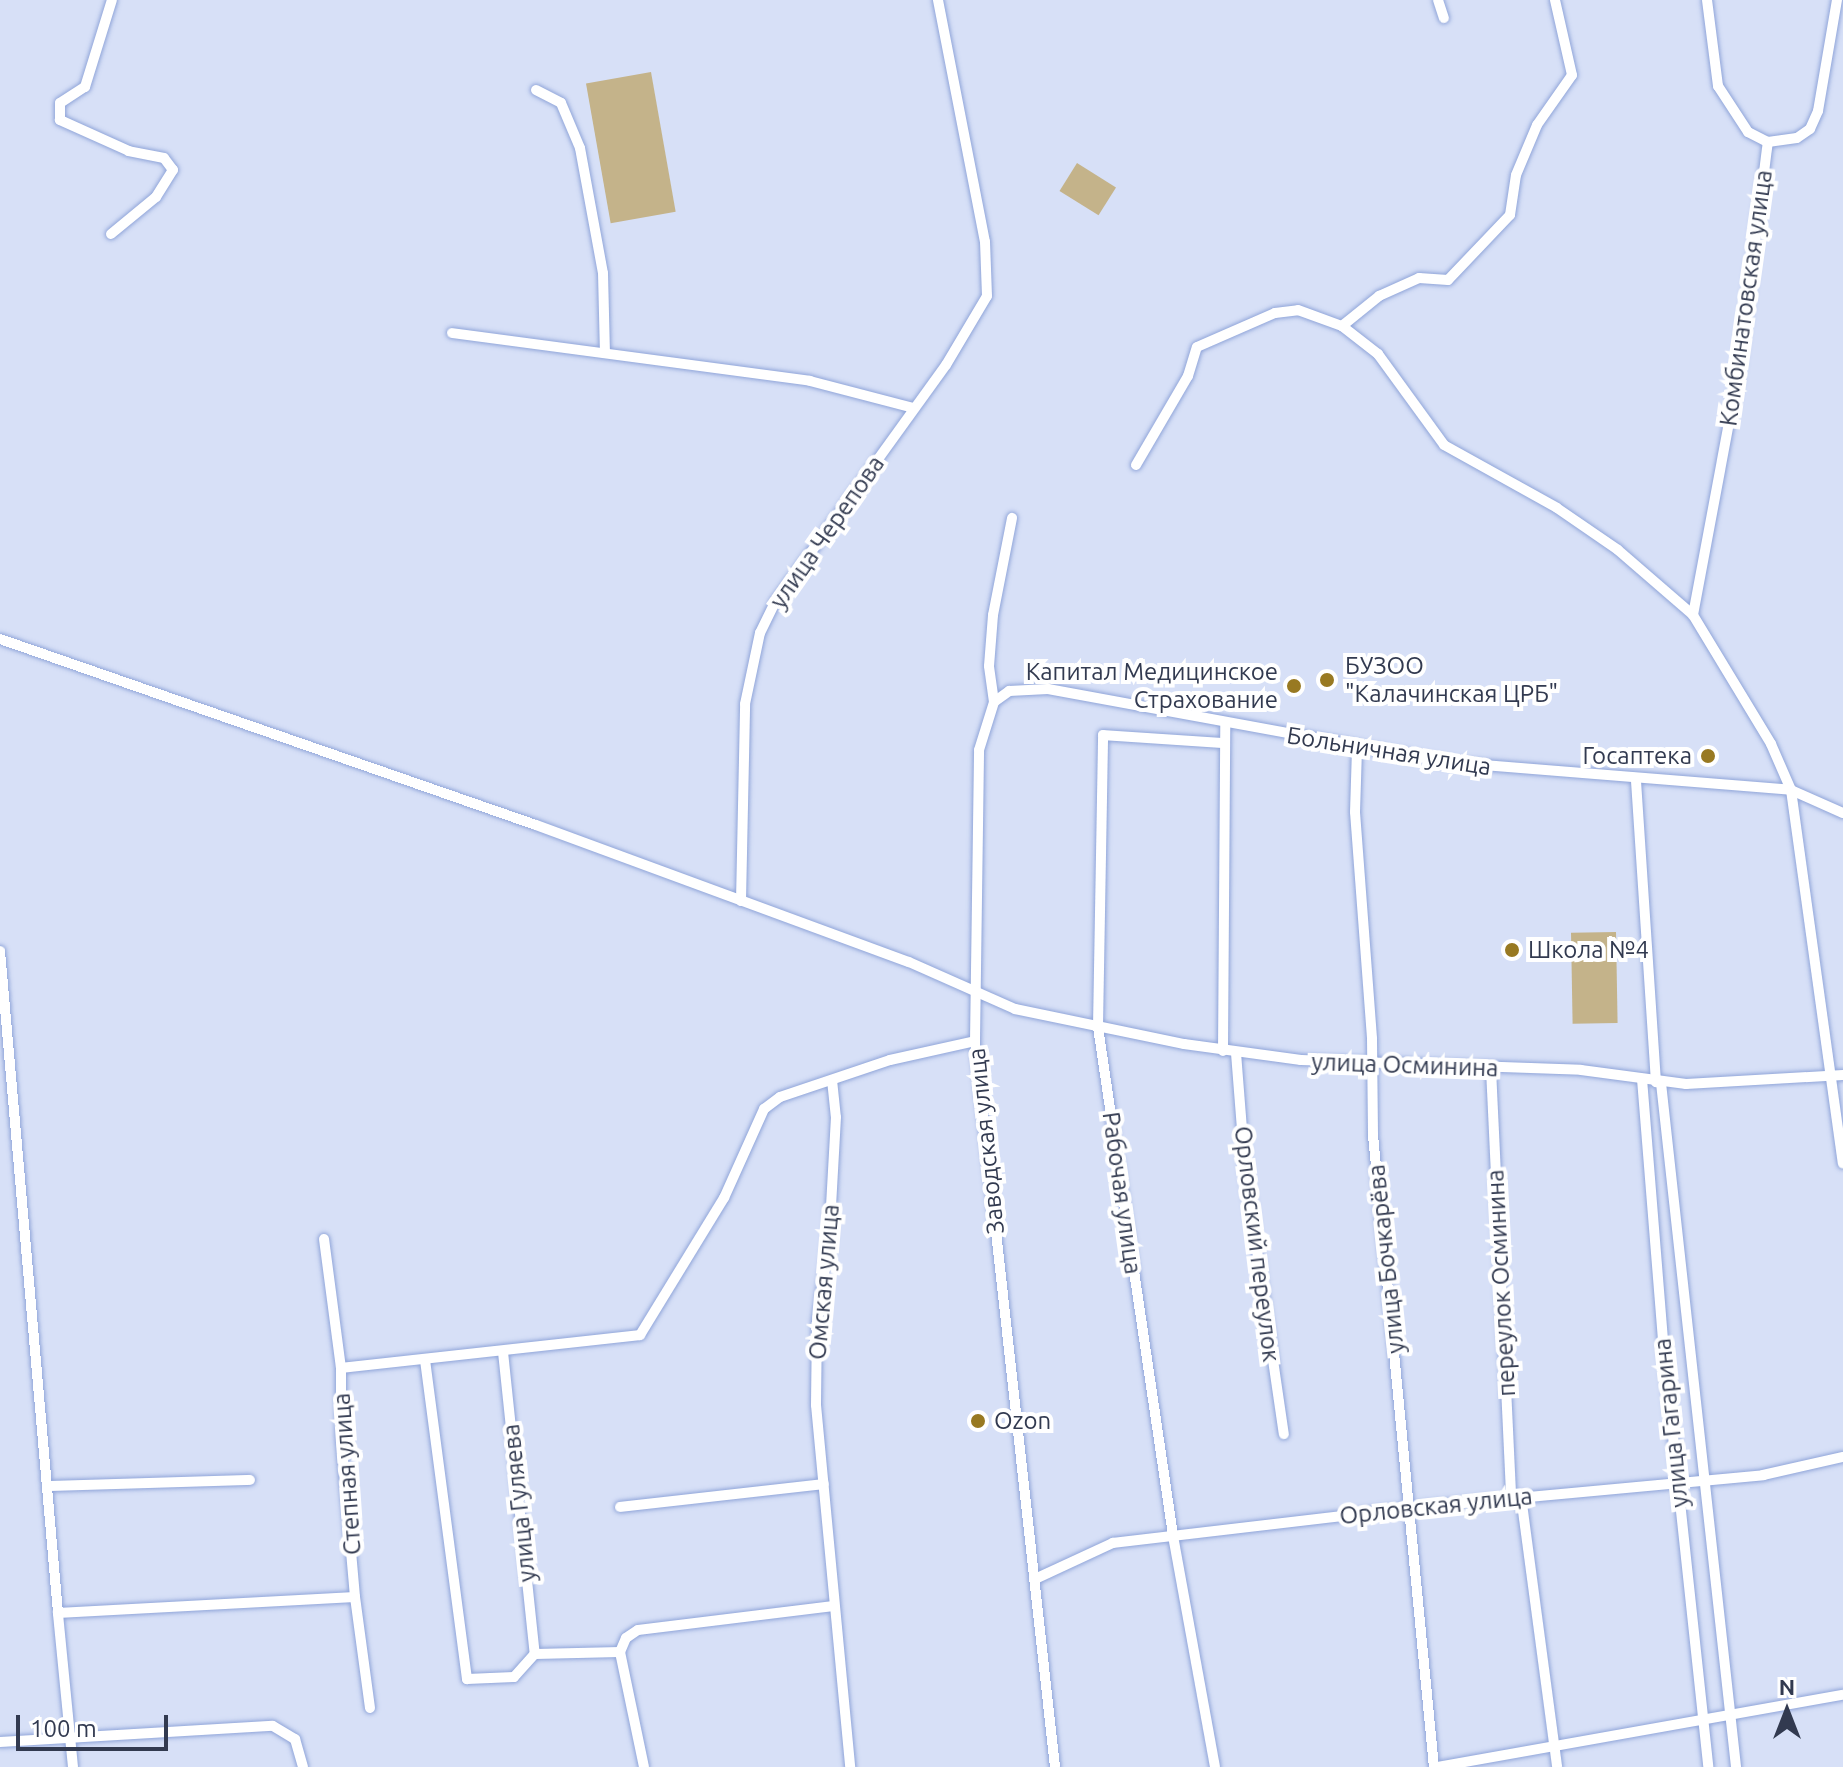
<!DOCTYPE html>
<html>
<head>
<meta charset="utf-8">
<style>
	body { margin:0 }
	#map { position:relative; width:1843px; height:1767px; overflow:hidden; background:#d7e0f7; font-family:Ubuntu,sans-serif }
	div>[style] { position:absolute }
	.green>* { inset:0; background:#c4b38a; transform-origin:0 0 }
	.roads { filter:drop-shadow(0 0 2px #90a5d9) drop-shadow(0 0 2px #90a5d9) }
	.minor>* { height:10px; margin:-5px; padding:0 5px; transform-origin:5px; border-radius:5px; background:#fff }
	.dots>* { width:22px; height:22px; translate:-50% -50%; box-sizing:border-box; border:4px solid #fff; border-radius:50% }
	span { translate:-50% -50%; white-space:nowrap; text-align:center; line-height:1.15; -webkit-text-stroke:8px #fff; paint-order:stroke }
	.street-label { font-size:24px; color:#323a50 }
	.poi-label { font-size:24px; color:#323a50 }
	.left { translate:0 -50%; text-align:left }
	.right { translate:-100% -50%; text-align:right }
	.north { position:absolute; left:1747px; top:1671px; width:80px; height:80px; -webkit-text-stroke:6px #fff; paint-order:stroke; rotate:0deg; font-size:22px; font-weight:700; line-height:32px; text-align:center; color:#323a50 }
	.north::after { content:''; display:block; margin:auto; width:28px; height:36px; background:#323a50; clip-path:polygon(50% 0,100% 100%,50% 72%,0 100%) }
	.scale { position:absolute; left:16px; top:1715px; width:152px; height:36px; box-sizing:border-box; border:4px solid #323a50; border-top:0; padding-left:10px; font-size:24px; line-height:28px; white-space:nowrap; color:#323a50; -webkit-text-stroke:6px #fff; paint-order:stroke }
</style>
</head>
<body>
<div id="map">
	<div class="green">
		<div style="left:651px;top:72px;width:142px;height:66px;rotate:80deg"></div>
		<div style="left:1077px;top:163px;width:46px;height:33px;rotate:32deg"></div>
		<div style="left:1616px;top:932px;width:91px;height:45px;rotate:89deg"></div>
	</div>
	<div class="roads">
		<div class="minor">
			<div style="left:1438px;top:0;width:19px;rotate:72deg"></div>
			<div style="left:1707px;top:0;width:87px;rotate:82.7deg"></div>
			<div style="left:1718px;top:86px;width:55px;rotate:56.9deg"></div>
			<div style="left:1748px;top:132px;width:22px;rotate:27deg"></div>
			<div style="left:536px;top:90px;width:28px;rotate:27deg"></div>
			<div style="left:561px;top:103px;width:49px;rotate:67.1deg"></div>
			<div style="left:580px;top:148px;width:127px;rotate:79.6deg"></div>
			<div style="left:603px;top:273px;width:80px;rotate:88.6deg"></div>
			<div style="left:1768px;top:142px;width:29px;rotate:-8deg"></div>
			<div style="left:1797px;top:138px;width:16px;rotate:-35deg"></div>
			<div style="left:1810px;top:129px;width:20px;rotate:-66deg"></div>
			<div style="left:1818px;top:111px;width:113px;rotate:-80.3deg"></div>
			<div style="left:111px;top:234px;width:58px;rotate:-39.4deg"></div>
			<div style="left:156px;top:197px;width:32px;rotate:-58deg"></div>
			<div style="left:173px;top:170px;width:15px;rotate:-127deg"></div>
			<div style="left:164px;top:158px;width:36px;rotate:-169deg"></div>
			<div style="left:129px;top:151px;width:76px;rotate:-155.8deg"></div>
			<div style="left:60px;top:120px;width:17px;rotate:-90deg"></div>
			<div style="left:60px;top:103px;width:30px;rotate:-33deg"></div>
			<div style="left:85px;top:87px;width:91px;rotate:-72.8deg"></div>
			<div style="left:1342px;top:326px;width:48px;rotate:-39deg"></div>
			<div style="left:1379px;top:296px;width:44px;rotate:-24.2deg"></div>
			<div style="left:1419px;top:278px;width:29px;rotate:4deg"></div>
			<div style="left:1448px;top:280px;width:90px;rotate:-46.4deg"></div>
			<div style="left:1510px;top:215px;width:40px;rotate:-81.5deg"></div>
			<div style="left:1516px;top:175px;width:54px;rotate:-67.2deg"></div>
			<div style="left:1537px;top:125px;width:61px;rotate:-55deg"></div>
			<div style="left:1572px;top:75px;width:77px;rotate:-102.8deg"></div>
			<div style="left:452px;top:333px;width:361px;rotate:7.6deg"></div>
			<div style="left:810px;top:381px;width:107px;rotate:14.6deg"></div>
			<div style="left:1136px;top:465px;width:103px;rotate:-59.7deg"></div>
			<div style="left:1188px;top:376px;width:30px;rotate:-73deg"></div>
			<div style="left:1197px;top:347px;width:85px;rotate:-23.6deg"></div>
			<div style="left:1275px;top:313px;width:23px;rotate:-7deg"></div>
			<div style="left:1298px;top:310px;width:47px;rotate:20deg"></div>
			<div style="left:1342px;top:326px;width:46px;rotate:37.9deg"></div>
			<div style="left:1378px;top:354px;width:112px;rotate:54deg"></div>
			<div style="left:1444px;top:445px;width:129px;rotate:29.1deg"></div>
			<div style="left:1557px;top:508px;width:74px;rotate:34.5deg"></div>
			<div style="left:1618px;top:550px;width:99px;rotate:40.9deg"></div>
			<div style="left:1693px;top:615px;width:151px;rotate:58.8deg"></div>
			<div style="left:1771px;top:744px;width:50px;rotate:66.5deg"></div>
			<div style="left:1791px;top:790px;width:377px;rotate:82.1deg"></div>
			<div style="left:1693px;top:615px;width:244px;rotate:-79.4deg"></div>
			<div style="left:1738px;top:375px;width:235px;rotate:-82.7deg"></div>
			<div style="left:0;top:639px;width:567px;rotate:19.14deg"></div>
			<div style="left:536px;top:825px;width:397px;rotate:20.2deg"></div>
			<div style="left:909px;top:962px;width:116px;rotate:23.9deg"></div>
			<div style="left:1015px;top:1009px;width:173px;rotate:11.7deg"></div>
			<div style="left:1184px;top:1044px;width:118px;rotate:7.8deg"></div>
			<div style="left:1301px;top:1060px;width:280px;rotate:2deg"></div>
			<div style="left:1581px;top:1070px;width:106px;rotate:7.6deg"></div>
			<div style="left:1686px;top:1084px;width:157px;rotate:-3.3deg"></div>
			<div style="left:994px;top:702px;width:36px;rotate:-98deg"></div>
			<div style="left:989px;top:666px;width:51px;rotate:-85.5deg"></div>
			<div style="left:993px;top:615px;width:99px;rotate:-78.9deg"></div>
			<div style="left:1357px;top:749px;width:63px;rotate:91.8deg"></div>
			<div style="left:1355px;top:812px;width:228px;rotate:85.7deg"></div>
			<div style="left:1372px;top:1039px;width:96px;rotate:89.4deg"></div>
			<div style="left:1373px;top:1135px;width:635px;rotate:84.49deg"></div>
			<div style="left:1636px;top:781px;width:302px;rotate:86.2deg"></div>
			<div style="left:741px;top:901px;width:197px;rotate:-88.8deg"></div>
			<div style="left:745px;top:704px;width:73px;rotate:-78.1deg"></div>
			<div style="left:760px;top:633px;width:34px;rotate:-64deg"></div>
			<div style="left:775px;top:602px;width:292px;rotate:-54.2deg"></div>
			<div style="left:946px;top:365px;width:80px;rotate:-59.3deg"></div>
			<div style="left:987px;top:296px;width:54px;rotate:-92.1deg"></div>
			<div style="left:985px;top:242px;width:247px;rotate:-101deg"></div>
			<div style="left:0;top:951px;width:665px;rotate:84.99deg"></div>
			<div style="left:1223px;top:1051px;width:327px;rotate:-89.6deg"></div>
			<div style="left:1236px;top:1053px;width:115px;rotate:85.5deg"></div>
			<div style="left:1245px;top:1168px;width:269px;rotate:81.7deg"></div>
			<div style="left:1491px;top:1069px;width:428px;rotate:87.3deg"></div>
			<div style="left:1642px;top:1079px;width:274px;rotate:85.4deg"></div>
			<div style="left:1664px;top:1352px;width:417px;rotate:83.9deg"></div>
			<div style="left:832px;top:1080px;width:37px;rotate:84deg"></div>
			<div style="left:836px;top:1117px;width:125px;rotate:93.2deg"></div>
			<div style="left:829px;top:1242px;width:81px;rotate:98.5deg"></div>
			<div style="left:817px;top:1322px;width:83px;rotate:90.7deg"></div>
			<div style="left:816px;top:1405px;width:364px;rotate:84.6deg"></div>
			<div style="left:1661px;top:1083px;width:688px;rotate:83.74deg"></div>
			<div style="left:324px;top:1239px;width:130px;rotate:82.5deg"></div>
			<div style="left:341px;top:1368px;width:69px;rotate:90deg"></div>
			<div style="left:341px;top:1437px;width:161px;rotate:85deg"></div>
			<div style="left:355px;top:1597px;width:112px;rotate:82.3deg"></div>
			<div style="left:503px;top:1352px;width:304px;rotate:84deg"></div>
			<div style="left:425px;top:1360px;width:322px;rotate:82.5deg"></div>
			<div style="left:467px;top:1679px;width:47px;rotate:-2.4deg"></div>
			<div style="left:514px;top:1677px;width:31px;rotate:-48deg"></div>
			<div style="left:535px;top:1654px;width:85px;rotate:-1.3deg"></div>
			<div style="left:620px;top:1652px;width:15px;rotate:-67deg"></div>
			<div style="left:626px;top:1638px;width:14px;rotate:-34deg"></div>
			<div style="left:638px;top:1630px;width:197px;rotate:-7deg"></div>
			<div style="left:341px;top:1368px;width:301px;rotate:-6.3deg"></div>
			<div style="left:640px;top:1335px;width:161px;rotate:-58.5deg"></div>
			<div style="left:724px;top:1198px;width:98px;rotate:-65.8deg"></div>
			<div style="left:764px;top:1109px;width:20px;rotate:-37deg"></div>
			<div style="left:780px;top:1097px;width:116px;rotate:-18.6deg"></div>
			<div style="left:890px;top:1060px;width:87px;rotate:-12.6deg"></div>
			<div style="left:47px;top:1486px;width:203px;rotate:-1.7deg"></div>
			<div style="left:1521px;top:1496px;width:273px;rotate:82.4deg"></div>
			<div style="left:620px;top:1507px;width:205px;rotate:-6.4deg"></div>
			<div style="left:1035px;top:1579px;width:86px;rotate:-24.8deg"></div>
			<div style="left:1113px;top:1543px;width:299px;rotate:-6.7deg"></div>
			<div style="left:1410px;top:1508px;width:355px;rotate:-5.3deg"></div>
			<div style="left:1763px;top:1475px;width:82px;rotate:-12.7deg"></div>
			<div style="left:620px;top:1652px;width:117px;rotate:78.2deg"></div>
			<div style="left:0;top:1742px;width:273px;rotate:-3.4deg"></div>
			<div style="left:273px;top:1726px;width:26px;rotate:31deg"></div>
			<div style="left:295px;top:1739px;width:29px;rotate:74deg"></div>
			<div style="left:73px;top:1767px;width:155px;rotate:-95.6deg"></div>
			<div style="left:58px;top:1613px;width:297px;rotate:-3.1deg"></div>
			<div style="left:1055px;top:1767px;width:730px;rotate:-96.29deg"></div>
			<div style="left:975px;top:1041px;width:291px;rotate:-89.2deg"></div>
			<div style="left:979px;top:750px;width:50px;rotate:-72.6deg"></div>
			<div style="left:994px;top:702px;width:19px;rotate:-36deg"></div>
			<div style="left:1009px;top:691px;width:39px;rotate:-3deg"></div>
			<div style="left:1048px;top:689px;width:405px;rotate:10.4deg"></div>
			<div style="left:1446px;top:762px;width:346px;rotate:4.6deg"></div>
			<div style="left:1791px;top:790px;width:57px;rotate:23.9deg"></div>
			<div style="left:1215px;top:1767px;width:236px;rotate:-100.3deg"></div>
			<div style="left:1173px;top:1535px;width:514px;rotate:-98.4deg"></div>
			<div style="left:1098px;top:1027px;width:292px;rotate:-89deg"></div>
			<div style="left:1103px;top:735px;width:122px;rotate:3.8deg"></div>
			<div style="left:1437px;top:1767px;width:412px;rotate:-10.1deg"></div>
		</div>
	</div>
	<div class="dots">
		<div style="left:1327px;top:680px;background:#987922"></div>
		<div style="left:1294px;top:686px;background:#987922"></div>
		<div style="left:1708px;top:756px;background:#987922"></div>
		<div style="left:1512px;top:950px;background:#987922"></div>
		<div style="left:978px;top:1421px;background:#987922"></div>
	</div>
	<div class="street-label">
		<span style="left:1746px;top:298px;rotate:-82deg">Комбинатовская улица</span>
		<span style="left:827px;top:532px;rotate:-55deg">улица Черепова</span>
		<span style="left:1389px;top:751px;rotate:9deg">Больничная улица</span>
		<span style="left:1405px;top:1065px;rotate:2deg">улица Осминина</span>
		<span style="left:986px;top:1141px;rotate:-96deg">Заводская улица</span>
		<span style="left:1122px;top:1193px;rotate:82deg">Рабочая улица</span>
		<span style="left:1257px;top:1244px;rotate:83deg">Орловский переулок</span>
		<span style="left:1386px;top:1259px;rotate:-96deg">улица Бочкарёва</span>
		<span style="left:824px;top:1282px;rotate:-85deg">Омская улица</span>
		<span style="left:1501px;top:1283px;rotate:-93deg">переулок Осминина</span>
		<span style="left:1671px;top:1423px;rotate:-96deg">улица Гагарина</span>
		<span style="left:347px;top:1474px;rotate:-94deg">Степная улица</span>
		<span style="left:519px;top:1503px;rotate:-96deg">улица Гуляева</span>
		<span style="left:1436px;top:1506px;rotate:-6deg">Орловская улица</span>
	</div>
	<div class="poi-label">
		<span class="left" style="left:1345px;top:680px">БУЗОО<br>"Калачинская ЦРБ"</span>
		<span class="right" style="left:1278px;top:686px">Капитал Медицинское<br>Страхование</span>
		<span class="right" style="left:1692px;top:756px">Госаптека</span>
		<span class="left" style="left:1528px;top:950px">Школа №4</span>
		<span class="left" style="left:994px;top:1421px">Ozon</span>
	</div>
	<div class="north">N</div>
	<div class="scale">100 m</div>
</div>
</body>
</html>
